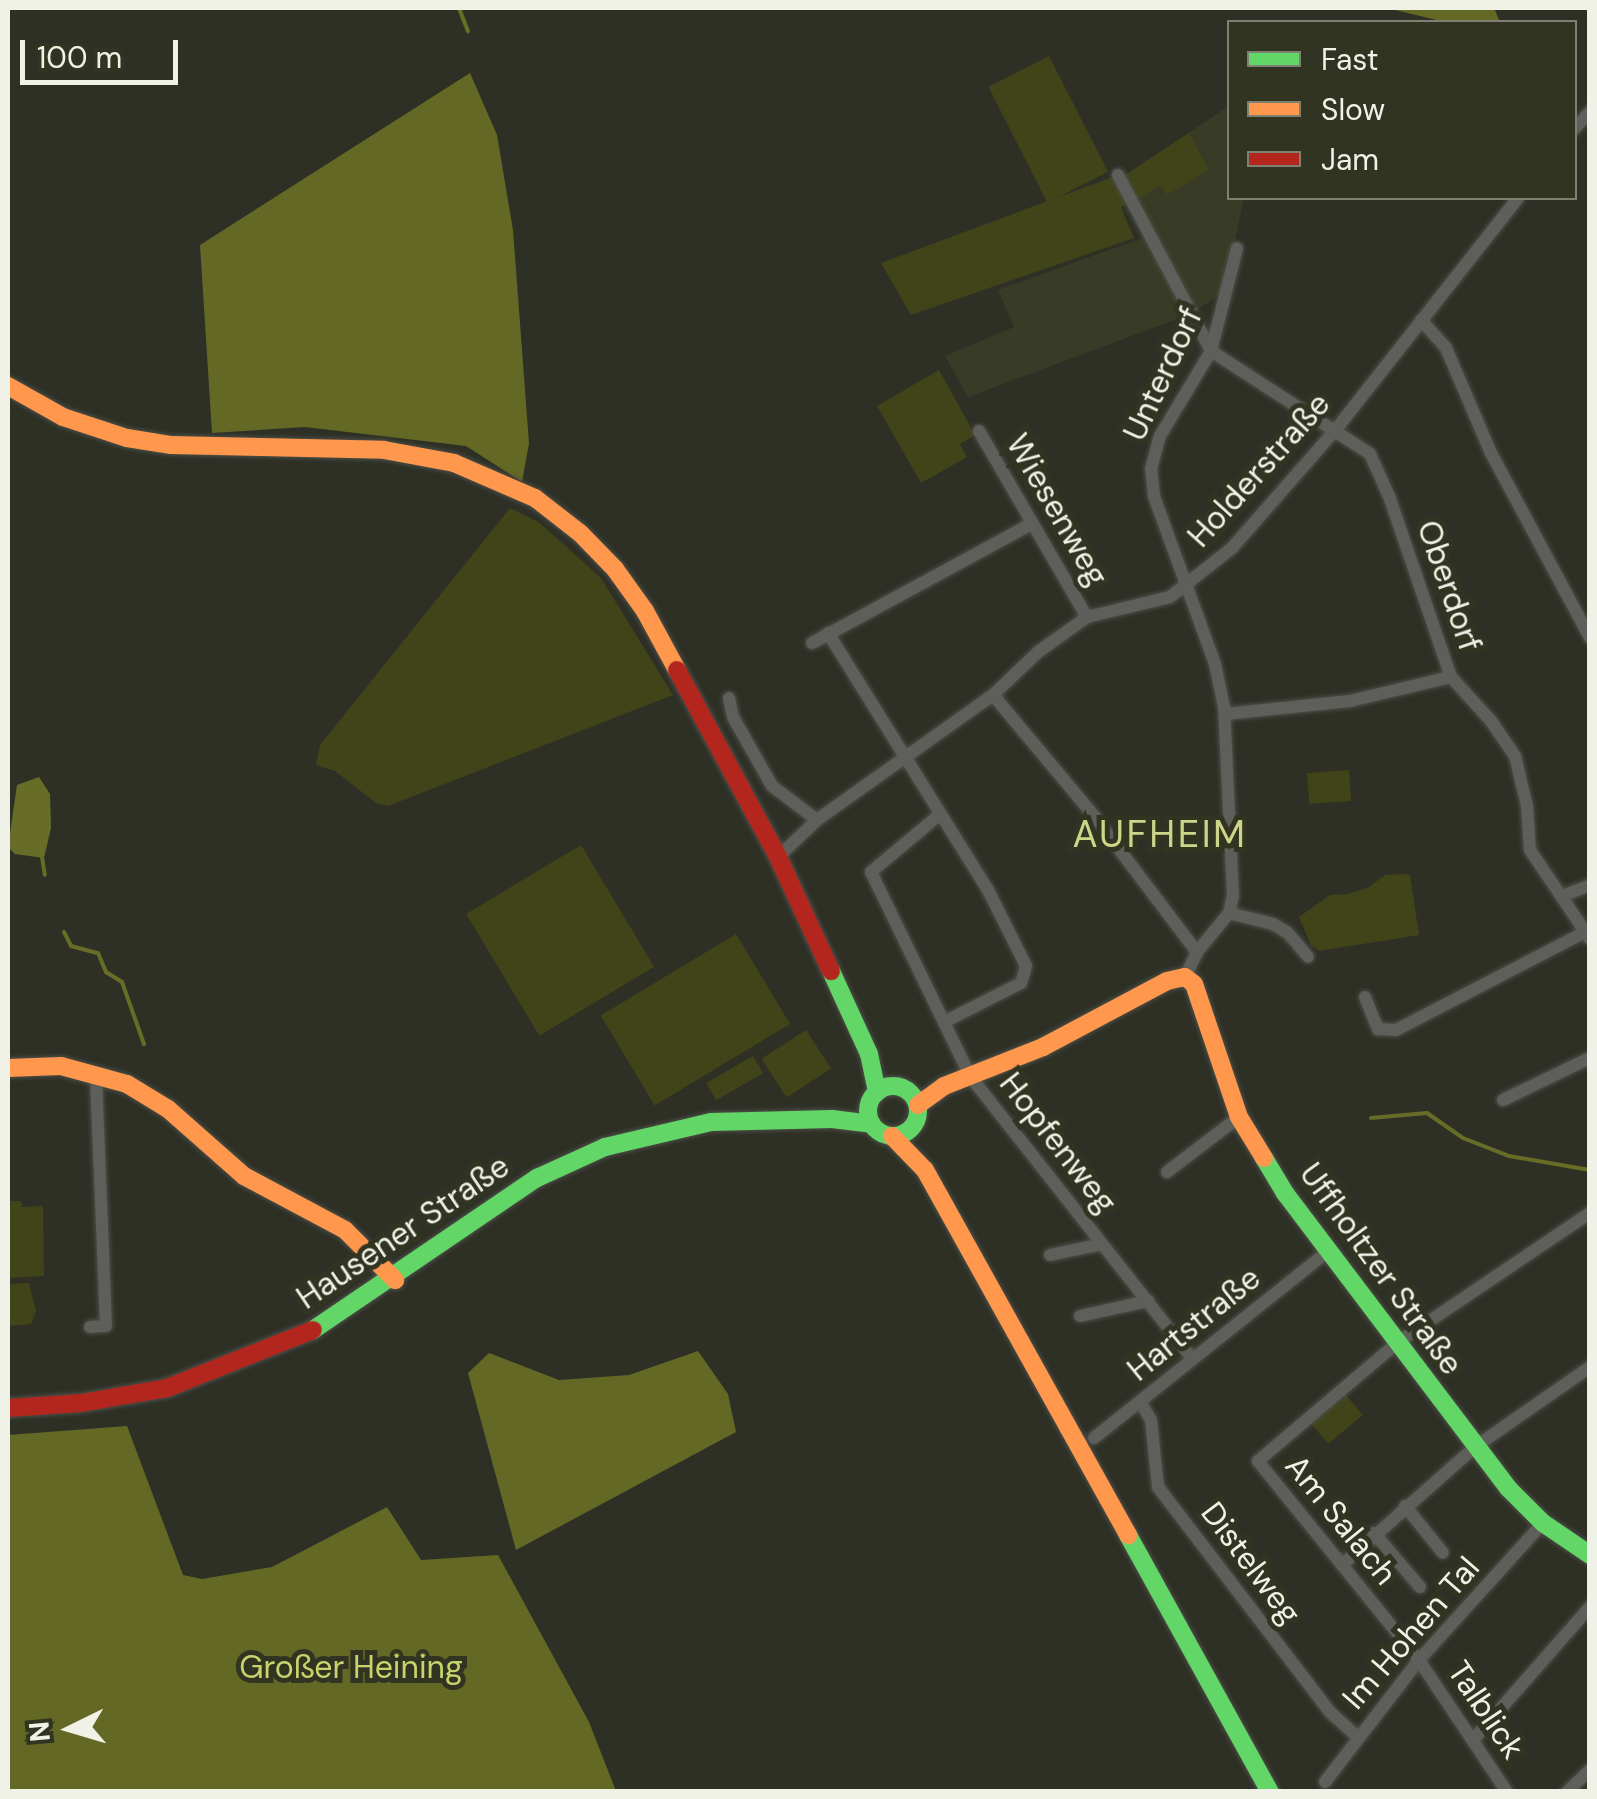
<!DOCTYPE html>
<html>
<head>
<meta charset="utf-8">
<style>
	body { margin:0 }
	#map { position:relative; width:1597px; height:1799px; overflow:hidden; background:#2e3026; font-family:"DM Sans",sans-serif }
	div>[style] { position:absolute }
	.built>* { inset:0; background:#383b25 }
	.green>* { inset:0; background:#404418; transform-origin:0 0 }
	.forest>* { inset:0; background:#636824 }
	.water>* { inset:0; background:#676d27 }
	.stream>* { height:4px; margin:-2px; padding:0 2px; transform-origin:2px; border-radius:2px; background:#676d27 }
	.roads { filter:drop-shadow(0 0 2px #4c4e46) drop-shadow(0 0 2px #4c4e46) }
	.street>* { height:12px; margin:-6px; padding:0 6px; transform-origin:6px; border-radius:6px; background:#5e5e5b }
	.fast>* { height:18px; margin:-9px; padding:0 9px; transform-origin:9px; border-radius:9px; background:#63d668 }
	.fast>.ring { margin:-9px; padding:0; box-sizing:content-box; background:none; border:18px solid #63d668; border-radius:50% }
	.slow>* { height:18px; margin:-9px; padding:0 9px; transform-origin:9px; border-radius:9px; background:#ff974d }
	.jam>* { height:18px; margin:-9px; padding:0 9px; transform-origin:9px; border-radius:9px; background:#b3261e }
	span { translate:-50% -50%; white-space:nowrap; text-align:center; line-height:1.15; -webkit-text-stroke:10px #323422; paint-order:stroke }
	.street-label { font-size:32px; color:#f0f2e7 }
	.park-label { font-size:32px; color:#c9d36b }
	.quarter-label { font-size:38px; color:#cdd588; letter-spacing:2.5px }
	.frame { position:absolute; inset:0; border:10px solid #f0f2e7; pointer-events:none }
	.legend { position:absolute; left:1227px; top:20px; width:350px; height:180px; box-sizing:border-box; background:#323422; border:2px solid #7e8071; margin:0; padding:12px 18px; list-style:none; font-size:30px; color:#f0f2e7 }
	.legend li { display:flex; align-items:center; gap:20px; height:50px }
	.legend b { width:50px; border:2px solid #7e8071 }
	.north { position:absolute; left:20px; top:1679px; width:100px; height:100px; -webkit-text-stroke:8px #323422; paint-order:stroke; rotate:265deg; font-size:28px; font-weight:700; line-height:40px; text-align:center; color:#f0f2e7 }
	.north::after { content:''; display:block; margin:auto; width:35px; height:45px; background:#f0f2e7; clip-path:polygon(50% 0,100% 100%,50% 72%,0 100%) }
	.scale { position:absolute; left:20px; top:40px; width:158px; height:45px; box-sizing:border-box; border:5px solid #f0f2e7; border-top:0; padding-left:12px; font-size:30px; line-height:35px; white-space:nowrap; color:#f0f2e7; -webkit-text-stroke:8px #323422; paint-order:stroke }
</style>
</head>
<body>
<div id="map">
	<div class="built">
		<div style="clip-path:polygon(1229px 106px,1230px 198px,1244px 198px,1224px 292px,1194px 312px,1122px 177px)"></div>
		<div style="clip-path:polygon(1148px 236px,1188px 315px,968px 397px,945px 356px,1014px 327px,998px 290px)"></div>
	</div>
	<div class="green">
		<div style="left:1049px;top:56px;width:130px;height:68px;rotate:63deg"></div>
		<div style="clip-path:polygon(1189px 133px,1209px 170px,1167px 195px,1160px 185px,1135px 201px,1122px 177px)"></div>
		<div style="clip-path:polygon(1118px 175px,1133px 202px,1121px 207px,1134px 238px,911px 315px,881px 263px)"></div>
		<div style="clip-path:polygon(939px 370px,975px 435px,960px 444px,967px 457px,921px 483px,877px 406px)"></div>
		<div style="clip-path:polygon(510px 508px,540px 523px,601px 578px,673px 695px,388px 806px,376px 803px,335px 771px,316px 765px,320px 745px)"></div>
		<div style="left:1349px;top:770px;width:31px;height:42px;rotate:86deg"></div>
		<div style="left:581px;top:845px;width:142px;height:134px;rotate:59deg"></div>
		<div style="clip-path:polygon(1402px 874px,1410px 875px,1419px 935px,1319px 951px,1311px 945px,1299px 917px,1330px 895px,1348px 894px,1369px 887px,1385px 875px)"></div>
		<div style="left:736px;top:934px;width:105px;height:158px;rotate:59deg"></div>
		<div style="left:806px;top:1030px;width:46px;height:53px;rotate:57deg"></div>
		<div style="left:753px;top:1056px;width:20px;height:54px;rotate:60deg"></div>
		<div style="clip-path:polygon(8px 1201px,21px 1201px,22px 1207px,43px 1206px,44px 1276px,8px 1278px)"></div>
		<div style="clip-path:polygon(29px 1283px,36px 1311px,31px 1324px,8px 1326px,8px 1284px)"></div>
		<div style="left:1346px;top:1395px;width:26px;height:45px;rotate:50deg"></div>
	</div>
	<div class="forest">
		<div style="clip-path:polygon(1387px 8px,1494px 8px,1500px 22px,1445px 22px)"></div>
		<div style="clip-path:polygon(470px 73px,497px 135px,513px 230px,529px 443px,522px 482px,466px 446px,305px 427px,212px 433px,200px 245px)"></div>
		<div style="clip-path:polygon(698px 1351px,728px 1394px,736px 1432px,516px 1550px,468px 1373px,489px 1353px,559px 1380px,629px 1375px)"></div>
		<div style="clip-path:polygon(127px 1426px,183px 1575px,202px 1579px,272px 1567px,387px 1507px,421px 1560px,498px 1555px,589px 1722px,616px 1791px,8px 1791px,8px 1435px)"></div>
	</div>
	<div class="water">
		<div style="clip-path:polygon(39px 777px,50px 794px,51px 828px,44px 858px,15px 854px,8px 847px,17px 785px)"></div>
	</div>
	<div class="stream">
		<div style="left:337px;top:8px;width:2px"></div>
		<div style="left:459px;top:8px;width:25px;rotate:69deg"></div>
		<div style="left:42px;top:857px;width:18px;rotate:81deg"></div>
		<div style="left:64px;top:932px;width:16px;rotate:63deg"></div>
		<div style="left:71px;top:946px;width:28px;rotate:15deg"></div>
		<div style="left:98px;top:953px;width:21px;rotate:67deg"></div>
		<div style="left:106px;top:972px;width:19px;rotate:32deg"></div>
		<div style="left:122px;top:982px;width:66px;rotate:70.5deg"></div>
		<div style="left:1371px;top:1118px;width:56px;rotate:-5.1deg"></div>
		<div style="left:1427px;top:1113px;width:44px;rotate:34.8deg"></div>
		<div style="left:1463px;top:1138px;width:49px;rotate:21.4deg"></div>
		<div style="left:1509px;top:1156px;width:82px;rotate:9.8deg"></div>
	</div>
	<div class="roads">
		<div class="street">
			<div style="left:1574px;top:129px;width:23px;rotate:-47deg"></div>
			<div style="left:1118px;top:175px;width:199px;rotate:62.1deg"></div>
			<div style="left:1211px;top:351px;width:189px;rotate:32.9deg"></div>
			<div style="left:1370px;top:454px;width:46px;rotate:65.7deg"></div>
			<div style="left:1389px;top:496px;width:191px;rotate:71.1deg"></div>
			<div style="left:1451px;top:677px;width:59px;rotate:47.7deg"></div>
			<div style="left:1491px;top:721px;width:42px;rotate:55.6deg"></div>
			<div style="left:1515px;top:756px;width:51px;rotate:76.5deg"></div>
			<div style="left:1527px;top:806px;width:44px;rotate:86.1deg"></div>
			<div style="left:1530px;top:850px;width:107px;rotate:56deg"></div>
			<div style="left:1421px;top:320px;width:38px;rotate:48deg"></div>
			<div style="left:1446px;top:348px;width:114px;rotate:66.8deg"></div>
			<div style="left:1491px;top:453px;width:210px;rotate:61.8deg"></div>
			<div style="left:979px;top:431px;width:215px;rotate:59.9deg"></div>
			<div style="left:828px;top:633px;width:301px;rotate:58.1deg"></div>
			<div style="left:987px;top:888px;width:87px;rotate:63.4deg"></div>
			<div style="left:1026px;top:966px;width:18px;rotate:106deg"></div>
			<div style="left:1021px;top:983px;width:86px;rotate:153.1deg"></div>
			<div style="left:812px;top:643px;width:251px;rotate:-28.5deg"></div>
			<div style="left:993px;top:695px;width:158px;rotate:50.1deg"></div>
			<div style="left:1094px;top:816px;width:171px;rotate:52.9deg"></div>
			<div style="left:729px;top:698px;width:19px;rotate:78deg"></div>
			<div style="left:733px;top:717px;width:79px;rotate:60.5deg"></div>
			<div style="left:772px;top:786px;width:56px;rotate:37.1deg"></div>
			<div style="left:1225px;top:714px;width:126px;rotate:-5.9deg"></div>
			<div style="left:1350px;top:701px;width:104px;rotate:-13.4deg"></div>
			<div style="left:939px;top:815px;width:89px;rotate:140deg"></div>
			<div style="left:871px;top:872px;width:227px;rotate:64.1deg"></div>
			<div style="left:970px;top:1076px;width:360px;rotate:51.8deg"></div>
			<div style="left:778px;top:857px;width:54px;rotate:-43.5deg"></div>
			<div style="left:817px;top:820px;width:216px;rotate:-35.4deg"></div>
			<div style="left:993px;top:695px;width:62px;rotate:-43.7deg"></div>
			<div style="left:1038px;top:652px;width:60px;rotate:-35.5deg"></div>
			<div style="left:1087px;top:617px;width:85px;rotate:-13.5deg"></div>
			<div style="left:1170px;top:597px;width:79px;rotate:-38.3deg"></div>
			<div style="left:1232px;top:548px;width:159px;rotate:-48.8deg"></div>
			<div style="left:1337px;top:428px;width:293px;rotate:-51.8deg"></div>
			<div style="left:1562px;top:896px;width:30px;rotate:-21deg"></div>
			<div style="left:1229px;top:913px;width:45px;rotate:14deg"></div>
			<div style="left:1273px;top:924px;width:17px;rotate:31deg"></div>
			<div style="left:1288px;top:933px;width:31px;rotate:50deg"></div>
			<div style="left:1185px;top:977px;width:28px;rotate:-64deg"></div>
			<div style="left:1197px;top:952px;width:50px;rotate:-50.6deg"></div>
			<div style="left:1229px;top:913px;width:17px;rotate:-77deg"></div>
			<div style="left:1233px;top:896px;width:189px;rotate:-92.7deg"></div>
			<div style="left:1224px;top:707px;width:44px;rotate:-101.8deg"></div>
			<div style="left:1215px;top:664px;width:179px;rotate:-110deg"></div>
			<div style="left:1154px;top:496px;width:27px;rotate:-96deg"></div>
			<div style="left:1151px;top:469px;width:34px;rotate:-75deg"></div>
			<div style="left:1160px;top:436px;width:99px;rotate:-59deg"></div>
			<div style="left:1211px;top:351px;width:106px;rotate:-75.8deg"></div>
			<div style="left:1365px;top:997px;width:35px;rotate:68deg"></div>
			<div style="left:1378px;top:1029px;width:18px;rotate:3deg"></div>
			<div style="left:1396px;top:1030px;width:213px;rotate:-27.4deg"></div>
			<div style="left:1503px;top:1100px;width:97px;rotate:-25.8deg"></div>
			<div style="left:1167px;top:1172px;width:91px;rotate:-37.4deg"></div>
			<div style="left:1050px;top:1255px;width:53px;rotate:-11.9deg"></div>
			<div style="left:1080px;top:1316px;width:70px;rotate:-12.4deg"></div>
			<div style="left:90px;top:1327px;width:16px;rotate:-4deg"></div>
			<div style="left:106px;top:1326px;width:252px;rotate:-92.3deg"></div>
			<div style="left:1141px;top:1403px;width:20px;rotate:60deg"></div>
			<div style="left:1151px;top:1420px;width:67px;rotate:84deg"></div>
			<div style="left:1158px;top:1487px;width:283px;rotate:52.6deg"></div>
			<div style="left:1330px;top:1712px;width:38px;rotate:42deg"></div>
			<div style="left:1094px;top:1438px;width:298px;rotate:-38.6deg"></div>
			<div style="left:1405px;top:1506px;width:60px;rotate:51deg"></div>
			<div style="left:1374px;top:1533px;width:71px;rotate:49.6deg"></div>
			<div style="left:1342px;top:1565px;width:178px;rotate:-41.6deg"></div>
			<div style="left:1475px;top:1447px;width:140px;rotate:-34.8deg"></div>
			<div style="left:1474px;top:1739px;width:176px;rotate:-48.7deg"></div>
			<div style="left:1325px;top:1782px;width:154px;rotate:-52.4deg"></div>
			<div style="left:1419px;top:1660px;width:185px;rotate:-47.9deg"></div>
			<div style="left:1507px;top:1792px;width:159px;rotate:-123.7deg"></div>
			<div style="left:1419px;top:1660px;width:256px;rotate:-129deg"></div>
			<div style="left:1258px;top:1461px;width:182px;rotate:-40.3deg"></div>
			<div style="left:1397px;top:1343px;width:233px;rotate:-34deg"></div>
			<div style="left:1567px;top:1792px;width:32px;rotate:-44deg"></div>
		</div>
		<div class="fast">
			<div style="left:831px;top:971px;width:91px;rotate:65.4deg"></div>
			<div style="left:869px;top:1054px;width:39px;rotate:78deg"></div>
			<div class="ring" style="left:868px;top:1086px;width:32px;height:32px"></div>
			<div style="left:1264px;top:1158px;width:41px;rotate:59deg"></div>
			<div style="left:1285px;top:1193px;width:370px;rotate:52.9deg"></div>
			<div style="left:1508px;top:1488px;width:49px;rotate:45deg"></div>
			<div style="left:1543px;top:1523px;width:57px;rotate:34.2deg"></div>
			<div style="left:313px;top:1330px;width:271px;rotate:-34.2deg"></div>
			<div style="left:537px;top:1178px;width:75px;rotate:-24.5deg"></div>
			<div style="left:605px;top:1147px;width:109px;rotate:-13.3deg"></div>
			<div style="left:711px;top:1122px;width:121px;rotate:-1.4deg"></div>
			<div style="left:832px;top:1119px;width:40px;rotate:7.1deg"></div>
			<div style="left:1128px;top:1535px;width:294px;rotate:61.1deg"></div>
		</div>
		<div class="slow">
			<div style="left:8px;top:386px;width:63px;rotate:29.4deg"></div>
			<div style="left:63px;top:417px;width:67px;rotate:18.2deg"></div>
			<div style="left:127px;top:438px;width:45px;rotate:9deg"></div>
			<div style="left:171px;top:445px;width:213px;rotate:1.3deg"></div>
			<div style="left:384px;top:450px;width:71px;rotate:10.5deg"></div>
			<div style="left:454px;top:463px;width:88px;rotate:23.4deg"></div>
			<div style="left:535px;top:498px;width:58px;rotate:38deg"></div>
			<div style="left:581px;top:534px;width:49px;rotate:45.8deg"></div>
			<div style="left:615px;top:569px;width:52px;rotate:54.5deg"></div>
			<div style="left:645px;top:611px;width:67px;rotate:61.5deg"></div>
			<div style="left:8px;top:1068px;width:53px;rotate:-2.2deg"></div>
			<div style="left:61px;top:1066px;width:68px;rotate:15.3deg"></div>
			<div style="left:127px;top:1084px;width:48px;rotate:31.4deg"></div>
			<div style="left:168px;top:1109px;width:101px;rotate:41.4deg"></div>
			<div style="left:244px;top:1176px;width:115px;rotate:28.1deg"></div>
			<div style="left:345px;top:1230px;width:71px;rotate:45deg"></div>
			<div style="left:918px;top:1105px;width:32px;rotate:-36deg"></div>
			<div style="left:944px;top:1086px;width:106px;rotate:-21.5deg"></div>
			<div style="left:1043px;top:1047px;width:140px;rotate:-28deg"></div>
			<div style="left:1167px;top:981px;width:18px;rotate:-13deg"></div>
			<div style="left:1185px;top:977px;width:11px;rotate:38deg"></div>
			<div style="left:1194px;top:984px;width:140px;rotate:71.3deg"></div>
			<div style="left:1239px;top:1117px;width:48px;rotate:58.6deg"></div>
			<div style="left:892px;top:1136px;width:47px;rotate:45.9deg"></div>
			<div style="left:925px;top:1170px;width:418px;rotate:60.9deg"></div>
		</div>
		<div class="jam">
			<div style="left:677px;top:670px;width:213px;rotate:61.6deg"></div>
			<div style="left:778px;top:857px;width:126px;rotate:65.1deg"></div>
			<div style="left:8px;top:1408px;width:73px;rotate:-3.9deg"></div>
			<div style="left:81px;top:1403px;width:87px;rotate:-9.9deg"></div>
			<div style="left:167px;top:1388px;width:157px;rotate:-21.7deg"></div>
		</div>
	</div>
	<div class="street-label">
		<span style="left:1163px;top:374px;rotate:-65deg">Unterdorf</span>
		<span style="left:1259px;top:470px;rotate:-48deg">Holderstraße</span>
		<span style="left:1057px;top:510px;rotate:60deg">Wiesenweg</span>
		<span style="left:1449px;top:586px;rotate:71deg">Oberdorf</span>
		<span style="left:1058px;top:1143px;rotate:52deg">Hopfenweg</span>
		<span style="left:403px;top:1232px;rotate:-34deg">Hausener Straße</span>
		<span style="left:1381px;top:1269px;rotate:54deg">Uffholtzer Straße</span>
		<span style="left:1194px;top:1324px;rotate:-39deg">Hartstraße</span>
		<span style="left:1341px;top:1520px;rotate:51deg">Am Salach</span>
		<span style="left:1251px;top:1563px;rotate:53deg">Distelweg</span>
		<span style="left:1411px;top:1633px;rotate:-49deg">Im Hohen Tal</span>
		<span style="left:1486px;top:1710px;rotate:56deg">Talblick</span>
	</div>
	<div class="park-label">
		<span style="left:351px;top:1667px">Großer Heining</span>
	</div>
	<div class="quarter-label">
		<span style="left:1160px;top:835px">AUFHEIM</span>
	</div>
	<div class="frame"></div>
	<ul class="legend">
	<li><b style="height:12px;background:#63d668"></b>Fast</li>
	<li><b style="height:12px;background:#ff974d"></b>Slow</li>
	<li><b style="height:12px;background:#b3261e"></b>Jam</li>
	</ul>
	<div class="north">N</div>
	<div class="scale">100 m</div>
</div>
</body>
</html>
